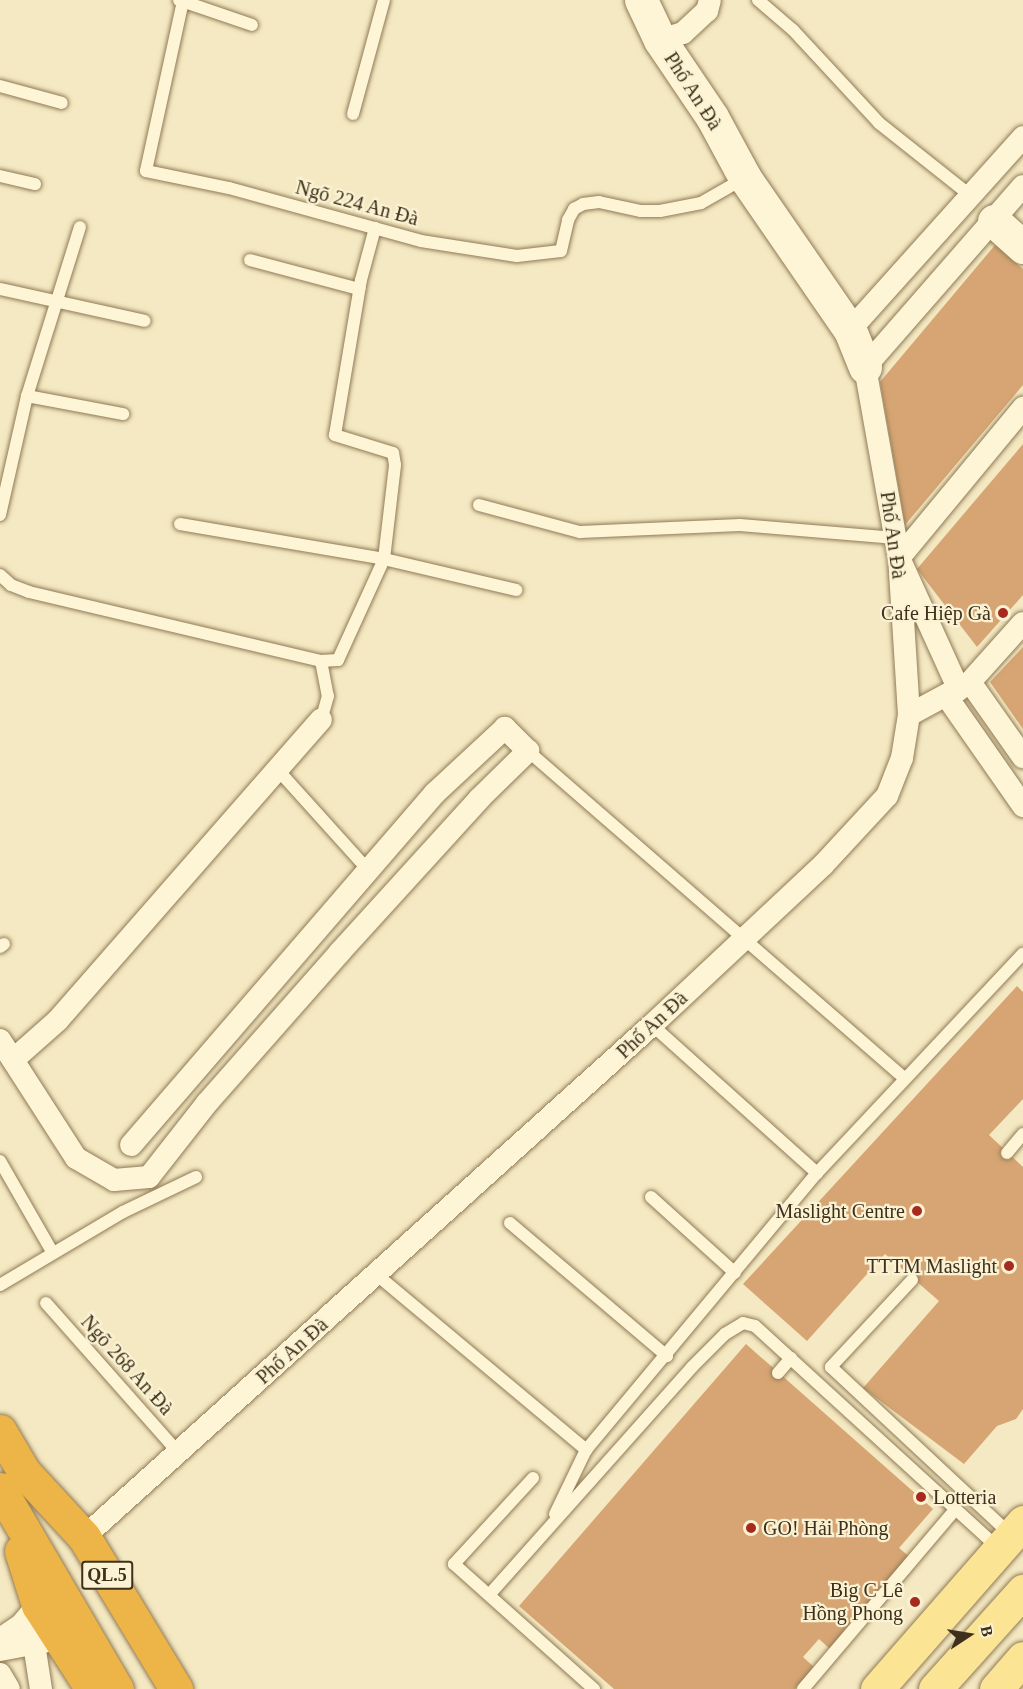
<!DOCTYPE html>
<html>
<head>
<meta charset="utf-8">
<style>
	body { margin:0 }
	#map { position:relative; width:1023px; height:1689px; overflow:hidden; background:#f4e9c2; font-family:Georgia,serif }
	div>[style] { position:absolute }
	.building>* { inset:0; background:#d6a573 }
	.roads { filter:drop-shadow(0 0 2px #907a56) drop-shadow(0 0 2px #907a56) }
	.lane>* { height:12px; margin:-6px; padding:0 6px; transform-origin:6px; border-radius:6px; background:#fdf5d6 }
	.street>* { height:22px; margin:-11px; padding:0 11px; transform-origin:11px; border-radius:11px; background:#fdf5d6 }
	.secondary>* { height:33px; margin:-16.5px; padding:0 16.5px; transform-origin:16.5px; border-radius:16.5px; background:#fdf5d6 }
	.primary>* { height:33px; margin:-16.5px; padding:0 16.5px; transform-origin:16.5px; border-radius:16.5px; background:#fbe595 }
	.highway>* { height:33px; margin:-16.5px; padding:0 16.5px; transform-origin:16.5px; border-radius:16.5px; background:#edb448 }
	.dots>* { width:16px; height:16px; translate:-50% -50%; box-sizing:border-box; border:3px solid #faf2d2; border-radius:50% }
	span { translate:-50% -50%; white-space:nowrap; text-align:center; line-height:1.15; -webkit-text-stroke:4.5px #faf2d2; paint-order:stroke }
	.shield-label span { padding:2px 4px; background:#faf2d2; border:2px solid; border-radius:4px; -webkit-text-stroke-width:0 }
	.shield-label { font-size:18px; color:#3e301c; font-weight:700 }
	.street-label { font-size:20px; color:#3e301c }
	.poi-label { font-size:20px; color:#3e301c }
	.right { translate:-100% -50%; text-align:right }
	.left { translate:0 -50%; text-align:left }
	.north { position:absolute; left:939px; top:1605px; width:60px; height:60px; -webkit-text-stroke:4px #faf2d2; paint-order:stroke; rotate:78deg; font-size:16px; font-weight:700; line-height:24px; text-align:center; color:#3e301c }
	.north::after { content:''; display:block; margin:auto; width:21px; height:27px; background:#3e301c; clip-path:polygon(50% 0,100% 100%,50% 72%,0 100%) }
</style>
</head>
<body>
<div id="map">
	<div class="building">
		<div style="clip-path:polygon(995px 245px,1023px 269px,1023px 385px,905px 525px,880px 382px)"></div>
		<div style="clip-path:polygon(1023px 444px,1023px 595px,977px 647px,917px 569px)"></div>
		<div style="clip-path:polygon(1023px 647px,1023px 729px,990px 682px)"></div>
		<div style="clip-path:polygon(1017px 986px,1023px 992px,1023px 1099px,989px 1135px,1023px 1167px,1023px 1409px,1016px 1419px,997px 1426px,964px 1464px,863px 1388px,939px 1301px,885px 1254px,807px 1341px,743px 1284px)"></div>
		<div style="clip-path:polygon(746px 1344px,933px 1509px,899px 1548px,911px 1558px,831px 1650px,819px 1639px,803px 1657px,814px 1667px,795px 1689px,614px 1689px,519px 1606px)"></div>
	</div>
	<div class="roads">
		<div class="lane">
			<div style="left:179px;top:0;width:77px;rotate:18.9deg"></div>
			<div style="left:758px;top:0;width:46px;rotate:40.6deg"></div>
			<div style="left:793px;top:30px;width:127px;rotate:47.2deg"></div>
			<div style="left:879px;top:123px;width:117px;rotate:38.4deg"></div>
			<div style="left:183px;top:1px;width:174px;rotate:102.3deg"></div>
			<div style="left:146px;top:171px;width:85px;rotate:11.6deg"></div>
			<div style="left:229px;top:188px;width:199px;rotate:15.4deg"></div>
			<div style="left:421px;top:241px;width:97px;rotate:8.9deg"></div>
			<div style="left:517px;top:256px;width:44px;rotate:-6.5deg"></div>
			<div style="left:561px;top:251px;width:32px;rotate:-77deg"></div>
			<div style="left:568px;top:220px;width:13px;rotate:-61deg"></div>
			<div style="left:574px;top:209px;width:10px;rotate:-29deg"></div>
			<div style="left:583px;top:204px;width:16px;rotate:-7deg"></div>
			<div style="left:599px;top:202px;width:43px;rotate:12.1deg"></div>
			<div style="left:641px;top:211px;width:19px"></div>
			<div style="left:660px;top:211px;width:42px;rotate:-11deg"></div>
			<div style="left:701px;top:203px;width:48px;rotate:-29.7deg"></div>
			<div style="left:0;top:86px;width:64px;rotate:15.3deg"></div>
			<div style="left:353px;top:114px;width:118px;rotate:-74.8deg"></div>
			<div style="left:0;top:176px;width:36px;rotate:13deg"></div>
			<div style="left:250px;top:260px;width:113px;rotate:14.9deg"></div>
			<div style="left:0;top:289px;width:148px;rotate:12.4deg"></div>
			<div style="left:27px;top:396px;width:98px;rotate:10.6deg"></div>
			<div style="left:479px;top:505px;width:105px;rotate:15deg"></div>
			<div style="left:580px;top:532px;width:160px;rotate:-2.5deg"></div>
			<div style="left:740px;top:525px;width:156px;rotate:4.8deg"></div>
			<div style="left:0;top:515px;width:122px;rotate:-77.2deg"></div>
			<div style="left:27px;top:396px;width:177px;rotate:-72.6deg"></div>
			<div style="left:180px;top:524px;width:207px;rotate:9.7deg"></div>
			<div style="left:384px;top:559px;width:136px;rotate:13.2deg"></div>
			<div style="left:0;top:575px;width:15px;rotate:42deg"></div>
			<div style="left:11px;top:585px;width:19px;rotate:21deg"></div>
			<div style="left:29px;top:592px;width:300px;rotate:13.3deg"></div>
			<div style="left:321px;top:661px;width:17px;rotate:-3deg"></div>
			<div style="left:338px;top:660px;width:111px;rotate:-65.5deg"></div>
			<div style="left:384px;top:559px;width:95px;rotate:-83.3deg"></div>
			<div style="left:395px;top:465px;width:12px;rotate:-99deg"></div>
			<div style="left:393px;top:453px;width:61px;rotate:-162.8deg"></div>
			<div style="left:335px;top:435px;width:157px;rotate:-80.5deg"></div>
			<div style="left:361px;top:280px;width:54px;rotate:-74.9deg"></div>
			<div style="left:321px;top:661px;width:36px;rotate:79deg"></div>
			<div style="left:328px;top:696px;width:25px;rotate:106deg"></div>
			<div style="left:528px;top:751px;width:498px;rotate:41deg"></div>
			<div style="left:278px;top:770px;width:135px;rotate:48deg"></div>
			<div style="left:0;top:947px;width:5px;rotate:-37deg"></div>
			<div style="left:652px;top:1025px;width:222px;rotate:41.9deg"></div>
			<div style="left:1007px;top:1153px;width:25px;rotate:-50deg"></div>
			<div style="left:0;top:1161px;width:106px;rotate:60.1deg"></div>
			<div style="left:651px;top:1197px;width:113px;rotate:42.1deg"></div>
			<div style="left:510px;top:1223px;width:206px;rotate:40.3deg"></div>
			<div style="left:377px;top:1275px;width:273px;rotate:39.9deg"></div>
			<div style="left:586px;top:1450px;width:361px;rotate:-50.2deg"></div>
			<div style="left:817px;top:1173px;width:301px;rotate:-46.8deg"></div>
			<div style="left:912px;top:1280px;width:119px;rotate:133deg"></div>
			<div style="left:831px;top:1367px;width:246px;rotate:43deg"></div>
			<div style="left:0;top:1285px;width:143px;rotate:-30.7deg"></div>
			<div style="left:123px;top:1212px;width:81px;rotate:-25.6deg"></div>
			<div style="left:46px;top:1303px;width:199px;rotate:48.5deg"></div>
			<div style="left:778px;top:1373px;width:20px;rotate:-49deg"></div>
			<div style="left:533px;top:1478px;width:117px;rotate:132.6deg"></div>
			<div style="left:454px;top:1564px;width:188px;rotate:41.8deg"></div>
			<div style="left:555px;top:1514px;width:71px;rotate:-64.2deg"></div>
			<div style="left:489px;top:1595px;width:305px;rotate:-48.3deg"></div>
			<div style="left:692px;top:1367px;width:47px;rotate:-45deg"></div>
			<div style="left:725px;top:1334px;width:21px;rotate:-31deg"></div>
			<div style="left:743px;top:1323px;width:12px;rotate:14deg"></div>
			<div style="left:755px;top:1326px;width:331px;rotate:42.4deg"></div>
			<div style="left:803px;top:1689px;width:233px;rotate:-49.7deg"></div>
		</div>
		<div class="street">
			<div style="left:660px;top:40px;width:24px;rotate:-17deg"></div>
			<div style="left:683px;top:33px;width:33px;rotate:-43deg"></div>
			<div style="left:707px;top:11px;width:11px;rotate:-75deg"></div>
			<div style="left:850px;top:330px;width:259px;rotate:-48.1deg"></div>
			<div style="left:970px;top:682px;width:92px;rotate:54.8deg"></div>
			<div style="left:959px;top:690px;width:145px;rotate:-114.4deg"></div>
			<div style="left:899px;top:558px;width:195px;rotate:-50.4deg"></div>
			<div style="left:947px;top:697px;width:133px;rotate:55.1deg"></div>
			<div style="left:909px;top:715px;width:69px;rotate:-28.4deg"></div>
			<div style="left:970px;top:682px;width:79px;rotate:-48.1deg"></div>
			<div style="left:0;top:1040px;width:140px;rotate:57.2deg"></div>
			<div style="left:76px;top:1158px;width:44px;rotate:30.1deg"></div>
			<div style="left:114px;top:1180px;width:35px;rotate:-5deg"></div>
			<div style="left:149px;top:1177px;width:94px;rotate:-51.9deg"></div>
			<div style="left:207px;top:1103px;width:201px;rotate:-48.6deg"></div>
			<div style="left:340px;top:952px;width:207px;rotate:-47.7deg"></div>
			<div style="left:479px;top:799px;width:69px;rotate:-44.4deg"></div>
			<div style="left:528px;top:751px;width:33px;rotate:-135deg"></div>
			<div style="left:505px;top:728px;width:96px;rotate:137.1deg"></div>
			<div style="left:435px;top:793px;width:465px;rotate:130.8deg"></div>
			<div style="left:13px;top:1060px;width:60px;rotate:-41.6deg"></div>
			<div style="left:58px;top:1020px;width:399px;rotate:-48.8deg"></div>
			<div style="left:84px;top:1537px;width:765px;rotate:-42.03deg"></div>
			<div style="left:652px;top:1025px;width:234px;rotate:-43.1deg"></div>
			<div style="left:823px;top:865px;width:94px;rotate:-47.2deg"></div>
			<div style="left:887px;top:796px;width:41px;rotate:-68.5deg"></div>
			<div style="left:902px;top:758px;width:44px;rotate:-80.8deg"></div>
			<div style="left:909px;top:715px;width:157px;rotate:-93.6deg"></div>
			<div style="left:899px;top:558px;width:194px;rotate:-100.1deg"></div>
			<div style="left:865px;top:367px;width:240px;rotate:-48.9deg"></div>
			<div style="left:38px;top:1605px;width:39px;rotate:96deg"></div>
			<div style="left:34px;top:1644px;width:46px;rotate:81.2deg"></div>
			<div style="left:0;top:1639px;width:25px;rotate:-34deg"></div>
			<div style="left:21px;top:1625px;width:26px;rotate:-50deg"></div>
			<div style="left:0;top:1650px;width:49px;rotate:-10.6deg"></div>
			<div style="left:0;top:1674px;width:17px;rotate:59deg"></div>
		</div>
		<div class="secondary">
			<div style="left:641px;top:0;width:44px;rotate:64.6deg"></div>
			<div style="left:660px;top:40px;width:93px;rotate:56deg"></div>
			<div style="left:712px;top:117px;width:69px;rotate:61.6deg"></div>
			<div style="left:745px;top:178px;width:185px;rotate:55.4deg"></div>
			<div style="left:850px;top:330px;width:40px;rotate:68deg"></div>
			<div style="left:994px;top:221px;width:39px;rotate:42deg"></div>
		</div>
		<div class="primary">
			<div style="left:877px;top:1689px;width:222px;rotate:-48.8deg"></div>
			<div style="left:935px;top:1689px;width:132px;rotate:-48.1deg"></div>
			<div style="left:996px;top:1689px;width:41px;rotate:-48.9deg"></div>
		</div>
		<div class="highway">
			<div style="left:0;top:1431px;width:48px;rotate:59.7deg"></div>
			<div style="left:24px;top:1472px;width:88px;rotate:47.3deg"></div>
			<div style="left:84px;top:1537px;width:178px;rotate:58.8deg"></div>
			<div style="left:0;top:1489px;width:232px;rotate:59.7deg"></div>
			<div style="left:21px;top:1551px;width:57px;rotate:72.5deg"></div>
			<div style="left:38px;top:1605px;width:96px;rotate:57.3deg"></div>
		</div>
	</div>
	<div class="dots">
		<div style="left:1003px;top:613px;background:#a72a1e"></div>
		<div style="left:917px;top:1211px;background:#a72a1e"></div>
		<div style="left:1009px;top:1266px;background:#a72a1e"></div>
		<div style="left:921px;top:1497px;background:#a72a1e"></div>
		<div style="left:751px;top:1528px;background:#a72a1e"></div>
		<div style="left:915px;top:1602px;background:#a72a1e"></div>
	</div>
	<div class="shield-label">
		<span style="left:107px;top:1575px">QL.5</span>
	</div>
	<div class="street-label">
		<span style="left:693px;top:91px;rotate:57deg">Phố An Đà</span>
		<span style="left:357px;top:203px;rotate:15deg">Ngõ 224 An Đà</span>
		<span style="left:893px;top:535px;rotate:82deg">Phố An Đà</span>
		<span style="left:652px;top:1025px;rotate:-43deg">Phố An Đà</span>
		<span style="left:292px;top:1351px;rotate:-42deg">Phố An Đà</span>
		<span style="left:127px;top:1365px;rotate:48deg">Ngõ 268 An Đà</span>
	</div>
	<div class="poi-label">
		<span class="right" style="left:991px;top:613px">Cafe Hiệp Gà</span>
		<span class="right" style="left:905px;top:1211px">Maslight Centre</span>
		<span class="right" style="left:997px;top:1266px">TTTM Maslight</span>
		<span class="left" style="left:933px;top:1497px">Lotteria</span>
		<span class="left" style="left:763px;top:1528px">GO! Hải Phòng</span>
		<span class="right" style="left:903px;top:1602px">Big C Lê<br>Hồng Phong</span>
	</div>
	<div class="north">B</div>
</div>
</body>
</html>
